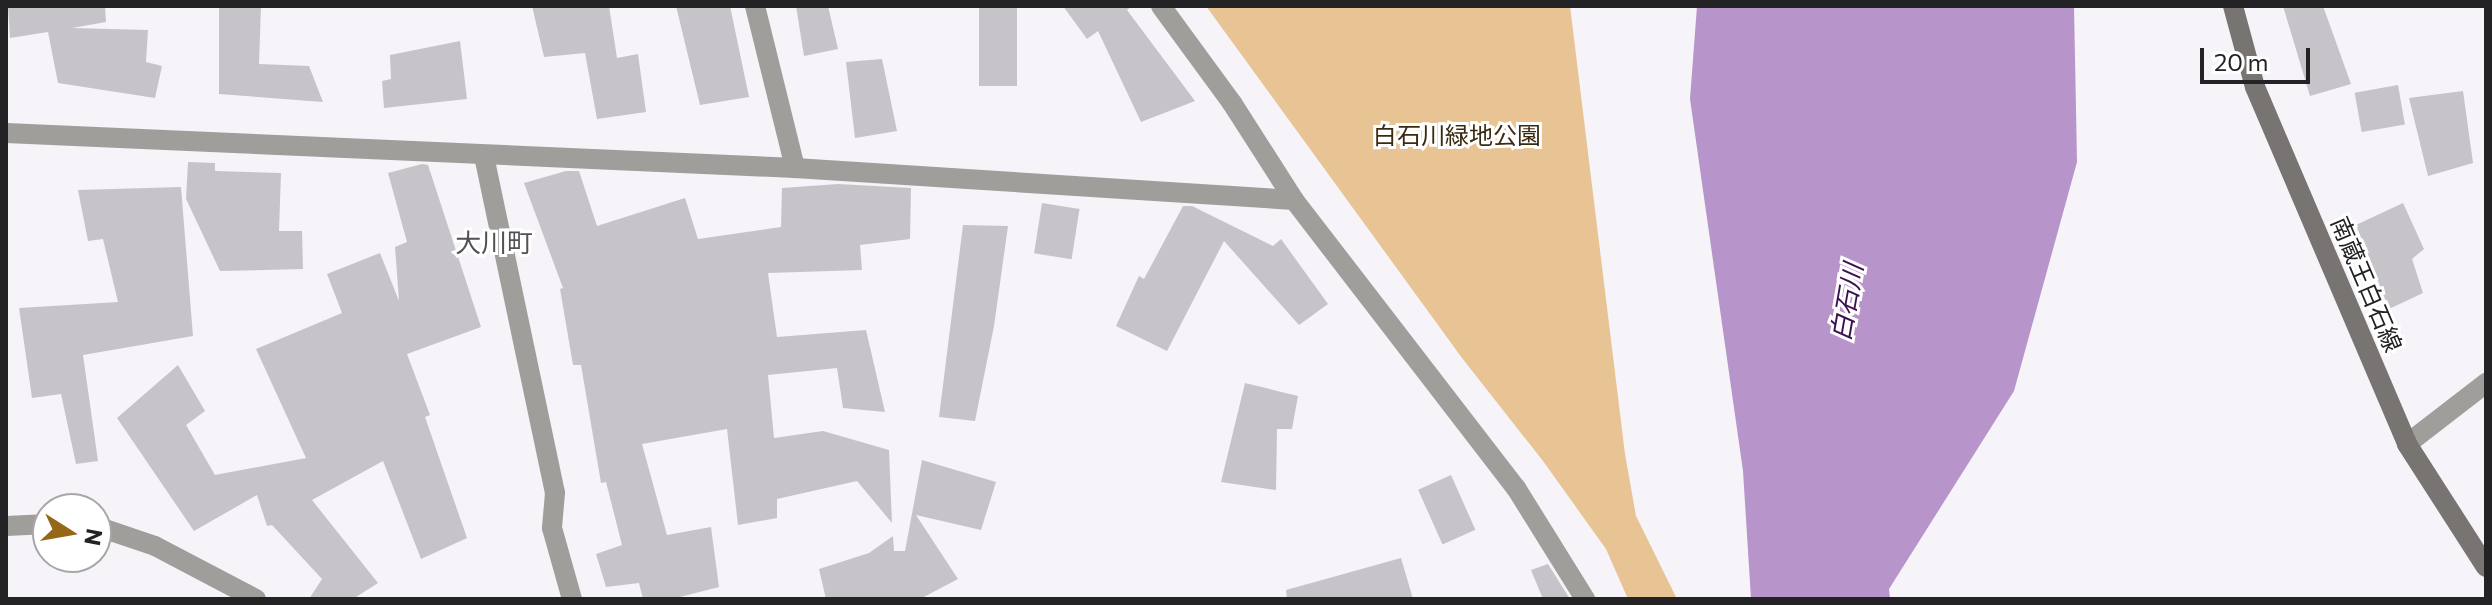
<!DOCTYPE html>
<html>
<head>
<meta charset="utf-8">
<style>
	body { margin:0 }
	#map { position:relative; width:2492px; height:605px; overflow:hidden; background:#f6f3f9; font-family:Commissioner,"Noto Sans JP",sans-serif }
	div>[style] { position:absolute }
	.green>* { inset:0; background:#e8c495 }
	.water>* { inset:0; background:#b795ca }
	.building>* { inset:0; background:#c7c4c9; transform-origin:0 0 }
	.lane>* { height:20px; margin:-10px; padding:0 10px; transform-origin:10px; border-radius:10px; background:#9f9e9b }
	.street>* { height:20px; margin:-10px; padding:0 10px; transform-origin:10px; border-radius:10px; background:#9f9e9b }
	.secondary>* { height:20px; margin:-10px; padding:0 10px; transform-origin:10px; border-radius:10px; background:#777471 }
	span { translate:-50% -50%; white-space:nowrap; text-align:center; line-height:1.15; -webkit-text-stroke:6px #fff; paint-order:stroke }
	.park-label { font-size:24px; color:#3b2a12 }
	.street-label { font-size:24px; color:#232224 }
	.neighbourhood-label { font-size:26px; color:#545155 }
	.water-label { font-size:26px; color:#3c104f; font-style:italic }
	.frame { position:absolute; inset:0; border:8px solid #232224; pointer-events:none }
	.north { position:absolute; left:32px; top:493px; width:80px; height:80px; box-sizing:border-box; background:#fff; border:2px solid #a7a7a7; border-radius:50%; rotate:101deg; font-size:22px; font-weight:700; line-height:32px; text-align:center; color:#232224 }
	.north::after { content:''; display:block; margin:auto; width:28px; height:36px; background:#976718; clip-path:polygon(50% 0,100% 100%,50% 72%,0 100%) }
	.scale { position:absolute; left:2200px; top:48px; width:110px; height:36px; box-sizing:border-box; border:4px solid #232224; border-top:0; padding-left:10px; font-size:24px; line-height:28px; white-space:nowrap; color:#232224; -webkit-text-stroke:6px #fff; paint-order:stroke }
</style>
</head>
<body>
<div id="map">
	<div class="green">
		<div style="clip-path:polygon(1206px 6px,1570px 6px,1625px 454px,1636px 516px,1677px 599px,1628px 599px,1606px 549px,1543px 461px,1462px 358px)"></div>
	</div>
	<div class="water">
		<div style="clip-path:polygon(1697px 6px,2074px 6px,2077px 162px,2014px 391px,1889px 589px,1890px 599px,1751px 599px,1743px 471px,1690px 99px)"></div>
	</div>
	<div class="building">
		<div style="clip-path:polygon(8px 6px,105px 6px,106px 22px,72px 28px,148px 30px,146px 62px,162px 66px,155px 98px,58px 83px,48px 32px,10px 38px)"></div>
		<div style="clip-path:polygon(219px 6px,261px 6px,259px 64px,309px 66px,323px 102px,219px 94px)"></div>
		<div style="clip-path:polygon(532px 6px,609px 6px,617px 58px,638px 54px,646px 112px,597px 119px,585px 53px,544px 57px)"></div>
		<div style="clip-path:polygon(676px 6px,730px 6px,749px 97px,700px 105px)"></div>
		<div style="clip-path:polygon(796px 6px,828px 6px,838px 49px,804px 56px)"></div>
		<div style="left:979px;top:6px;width:38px;height:80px"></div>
		<div style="clip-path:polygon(1063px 6px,1132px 6px,1127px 10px,1195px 101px,1141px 122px,1098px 31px,1087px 39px)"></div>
		<div style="clip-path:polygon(2283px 6px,2323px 6px,2351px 84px,2310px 96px)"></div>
		<div style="clip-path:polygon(460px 41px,467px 99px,384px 108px,382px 81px,391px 79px,390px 55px)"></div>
		<div style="clip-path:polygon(882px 59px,897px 131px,855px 138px,846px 62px)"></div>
		<div style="left:2398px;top:85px;width:40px;height:44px;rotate:80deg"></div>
		<div style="clip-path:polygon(2463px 91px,2473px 163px,2428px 176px,2409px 98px)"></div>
		<div style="clip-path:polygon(188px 162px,215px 163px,215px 171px,281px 173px,279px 231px,302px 231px,303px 269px,220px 271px,186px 199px)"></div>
		<div style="clip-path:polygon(422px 164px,428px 165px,481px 327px,407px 354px,430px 415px,425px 417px,467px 538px,421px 559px,383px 461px,312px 500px,378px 583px,353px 599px,309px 599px,322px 579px,272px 525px,267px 526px,257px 495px,194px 531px,117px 418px,178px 365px,205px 411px,186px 425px,215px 475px,306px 458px,256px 349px,342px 313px,327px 274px,380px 253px,399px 301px,395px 247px,407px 242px,388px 173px)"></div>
		<div style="clip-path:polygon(566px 171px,579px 171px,597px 226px,685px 198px,698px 239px,781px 227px,782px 188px,838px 184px,911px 188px,910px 239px,860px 245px,862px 270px,768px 273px,777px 337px,866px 330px,885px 412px,843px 408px,837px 368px,768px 375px,774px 438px,823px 431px,889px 450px,892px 523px,857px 481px,777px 499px,777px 518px,738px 525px,727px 429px,642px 444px,667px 535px,711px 527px,719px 587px,672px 599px,643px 599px,639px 583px,606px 587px,596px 554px,622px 545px,606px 482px,601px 483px,581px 365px,573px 365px,560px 289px,563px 288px,524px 183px)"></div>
		<div style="clip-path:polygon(181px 187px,193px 336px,83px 355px,98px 461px,76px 464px,61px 394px,32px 398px,19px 308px,118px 302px,103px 239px,88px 241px,78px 190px)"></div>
		<div style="left:1042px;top:203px;width:38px;height:51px;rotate:9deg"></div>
		<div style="clip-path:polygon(2403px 203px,2424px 249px,2412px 259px,2423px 293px,2389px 309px,2356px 225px)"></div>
		<div style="clip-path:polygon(1183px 206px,1192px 206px,1273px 246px,1281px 239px,1328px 304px,1299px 325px,1224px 241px,1167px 351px,1116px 326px,1139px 276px,1144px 279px)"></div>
		<div style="clip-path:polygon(963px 225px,1008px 226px,994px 326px,975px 421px,939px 417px)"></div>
		<div style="clip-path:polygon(1245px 383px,1298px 396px,1292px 429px,1277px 429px,1276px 490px,1221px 482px)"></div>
		<div style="clip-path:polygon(922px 460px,996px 482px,981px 530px,916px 515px,958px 579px,920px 599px,826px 599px,819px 569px,869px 553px,893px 536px,894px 551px,905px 551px)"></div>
		<div style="left:1451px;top:475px;width:60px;height:36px;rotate:66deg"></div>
		<div style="clip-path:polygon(1401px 558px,1413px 599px,1287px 599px,1286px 590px)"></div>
		<div style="clip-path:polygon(1548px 564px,1570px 599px,1543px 599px,1531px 570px)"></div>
	</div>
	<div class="lane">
		<div style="left:755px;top:6px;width:167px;rotate:76.1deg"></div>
		<div style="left:484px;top:156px;width:344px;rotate:78.1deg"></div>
		<div style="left:555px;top:493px;width:35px;rotate:95deg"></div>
		<div style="left:552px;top:528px;width:74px;rotate:74.3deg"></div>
		<div style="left:6px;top:526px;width:42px;rotate:-2.7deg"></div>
		<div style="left:96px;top:526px;width:62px;rotate:18.7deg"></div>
		<div style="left:155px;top:546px;width:114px;rotate:27.7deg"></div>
	</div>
	<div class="street">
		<div style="left:1161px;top:6px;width:120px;rotate:53.8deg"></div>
		<div style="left:1232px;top:103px;width:115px;rotate:57.4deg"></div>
		<div style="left:1294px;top:200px;width:364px;rotate:52.4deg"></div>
		<div style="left:1516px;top:488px;width:131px;rotate:58.1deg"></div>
		<div style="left:6px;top:133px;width:790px;rotate:2.54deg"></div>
		<div style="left:795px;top:168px;width:500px;rotate:3.67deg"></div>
		<div style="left:2407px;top:444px;width:100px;rotate:-37.7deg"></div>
	</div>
	<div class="secondary">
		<div style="left:2233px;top:6px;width:84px;rotate:74.8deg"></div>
		<div style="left:2255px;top:87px;width:388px;rotate:66.9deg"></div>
		<div style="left:2407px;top:444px;width:146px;rotate:57.3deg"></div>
	</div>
	<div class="park-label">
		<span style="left:1457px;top:135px">白石川緑地公園</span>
	</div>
	<div class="street-label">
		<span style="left:2367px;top:284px;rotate:67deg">南蔵王白石線</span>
	</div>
	<div class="neighbourhood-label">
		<span style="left:494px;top:242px">大川町</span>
	</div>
	<div class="water-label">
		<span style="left:1846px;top:302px;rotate:-80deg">白石川</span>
	</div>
	<div class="frame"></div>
	<div class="north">N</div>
	<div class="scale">20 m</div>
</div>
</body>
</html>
